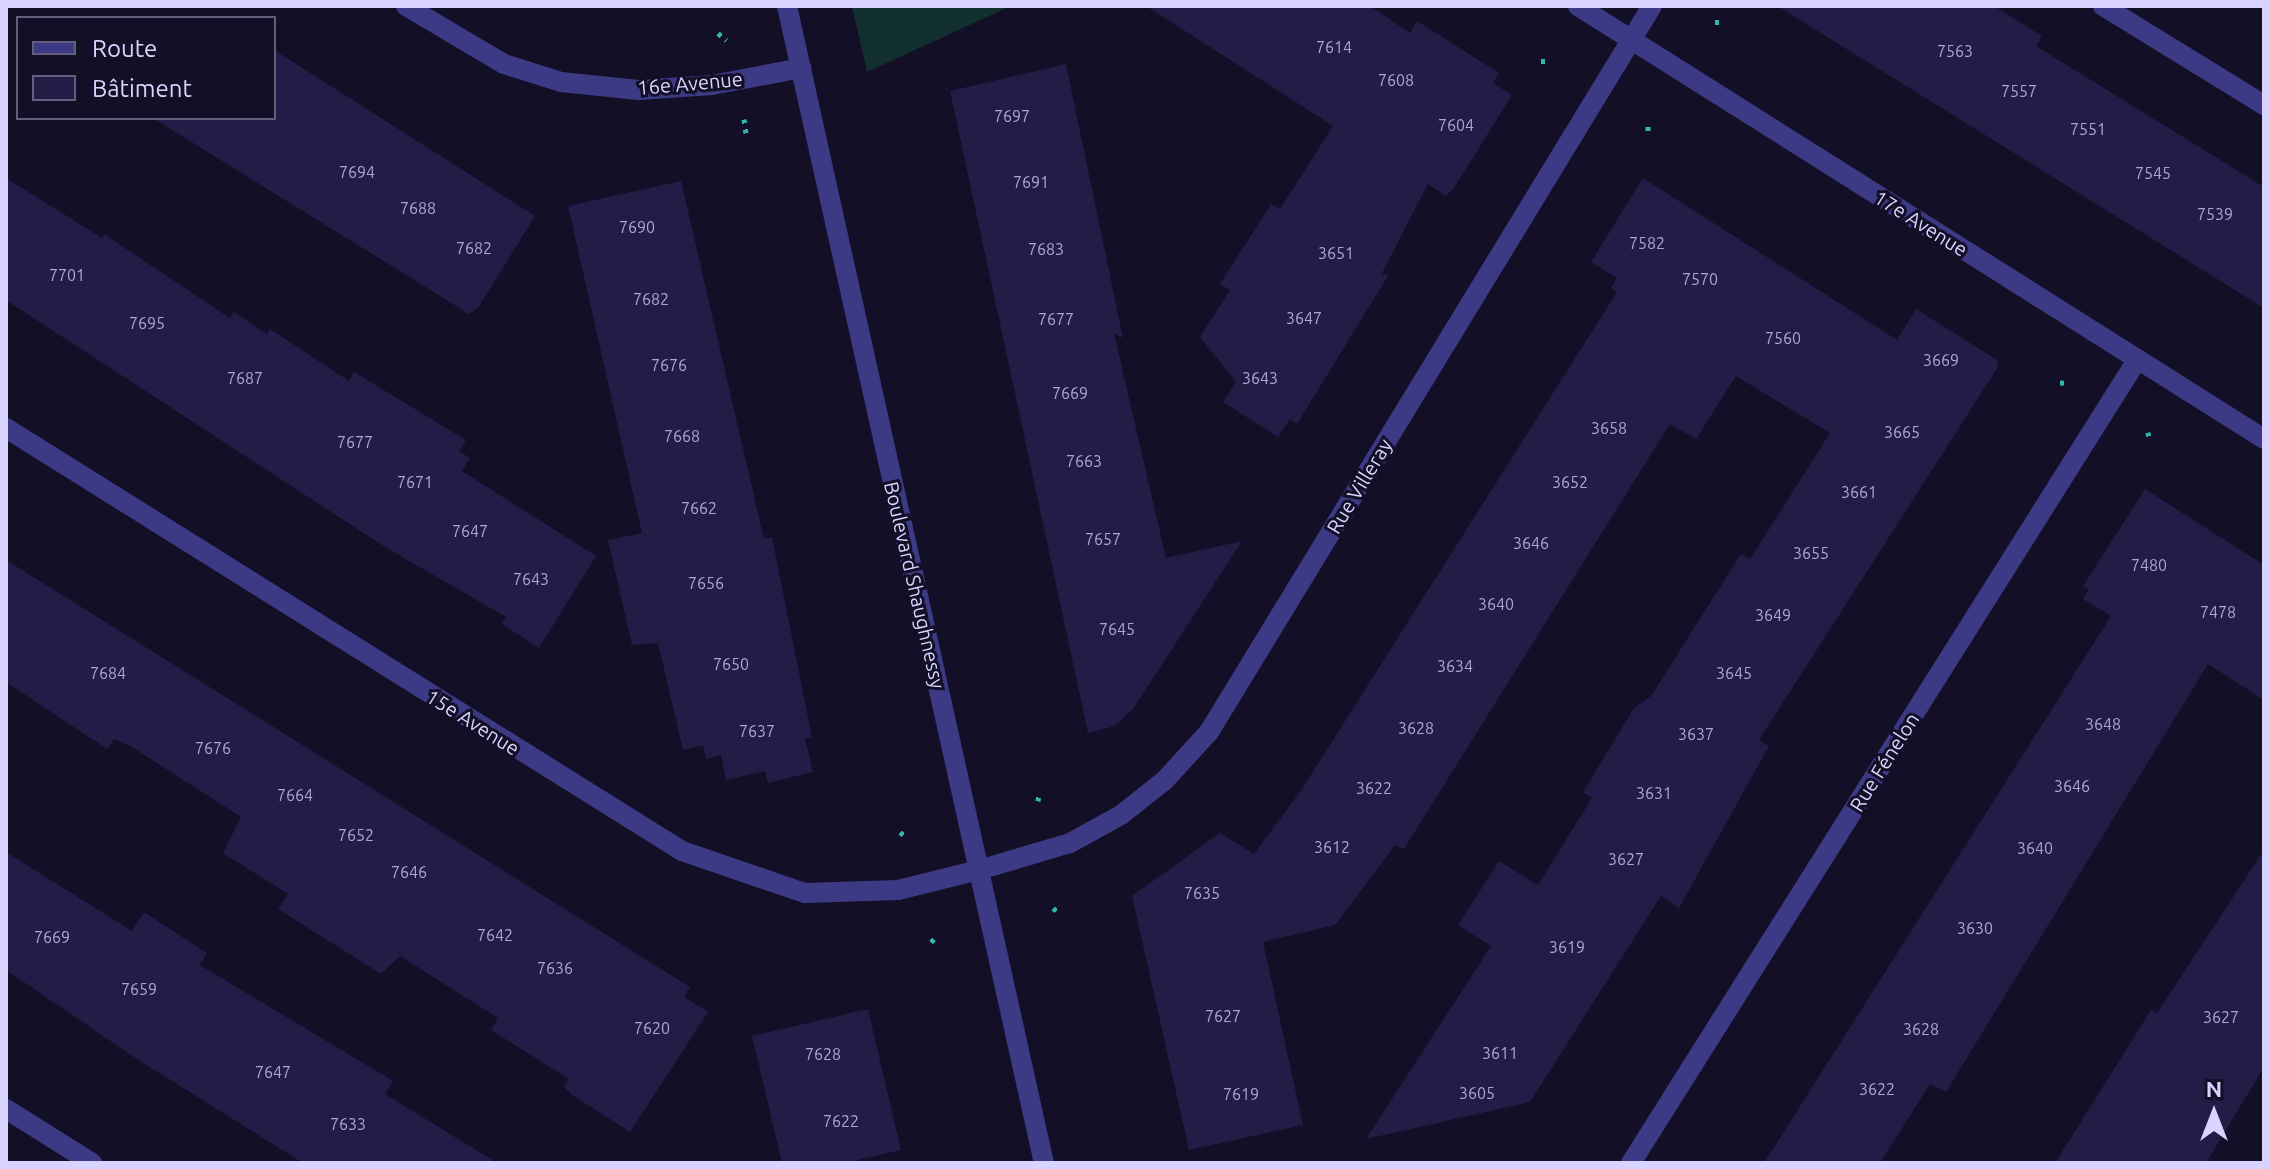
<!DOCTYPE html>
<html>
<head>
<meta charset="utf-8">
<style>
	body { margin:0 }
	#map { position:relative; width:2270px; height:1169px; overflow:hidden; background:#130f26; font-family:Ubuntu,sans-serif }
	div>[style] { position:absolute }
	.green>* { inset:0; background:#12302f }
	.building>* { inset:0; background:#241b47 }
	.path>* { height:5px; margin-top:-2.5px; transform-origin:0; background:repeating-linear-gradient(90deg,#2fb8b0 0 4px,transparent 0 10px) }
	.minor>* { height:20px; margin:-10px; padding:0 10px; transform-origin:10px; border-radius:10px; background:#3d3a85 }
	span { translate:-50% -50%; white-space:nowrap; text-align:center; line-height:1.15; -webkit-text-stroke:6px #130f26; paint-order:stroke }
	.number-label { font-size:16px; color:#aca6d1 }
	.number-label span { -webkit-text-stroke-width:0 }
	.street-label { font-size:20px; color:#d9d4ff }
	.frame { position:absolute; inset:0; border:8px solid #d9d4ff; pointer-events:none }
	.legend { position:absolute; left:16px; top:16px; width:260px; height:104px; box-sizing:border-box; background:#130f26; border:2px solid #625e7d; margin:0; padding:10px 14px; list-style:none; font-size:24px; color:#d9d4ff }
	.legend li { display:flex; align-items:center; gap:16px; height:40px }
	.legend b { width:40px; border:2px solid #625e7d }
	.north { position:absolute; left:2174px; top:1073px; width:80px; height:80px; -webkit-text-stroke:6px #130f26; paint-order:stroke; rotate:0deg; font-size:22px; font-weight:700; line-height:32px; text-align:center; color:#d9d4ff }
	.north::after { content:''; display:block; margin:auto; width:28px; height:36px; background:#d9d4ff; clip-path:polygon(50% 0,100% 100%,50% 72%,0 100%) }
</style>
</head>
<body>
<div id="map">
	<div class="green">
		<div style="clip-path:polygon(852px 6px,1011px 6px,867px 72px)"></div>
	</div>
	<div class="building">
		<div style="clip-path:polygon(1146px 6px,1370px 6px,1410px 33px,1417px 21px,1499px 73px,1493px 83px,1512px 95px,1454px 188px,1446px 196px,1428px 184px,1382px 273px,1388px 276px,1297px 424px,1290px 419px,1278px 437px,1223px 402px,1236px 382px,1200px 337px,1230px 290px,1220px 284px,1271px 204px,1280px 209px,1333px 126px)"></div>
		<div style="clip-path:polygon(1777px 6px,1994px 6px,2042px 36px,2036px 46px,2264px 187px,2264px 308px)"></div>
		<div style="clip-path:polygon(274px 50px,535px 216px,478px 308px,469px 314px,153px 118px,274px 118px)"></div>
		<div style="clip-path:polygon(1066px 64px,1123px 338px,1114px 333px,1166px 558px,1242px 541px,1133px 709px,1115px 726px,1088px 733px,950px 91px)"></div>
		<div style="clip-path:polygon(6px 178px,102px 238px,104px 234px,230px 318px,234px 312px,267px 334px,270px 329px,349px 381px,354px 372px,466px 440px,459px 451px,470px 458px,462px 471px,596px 556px,539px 648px,502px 624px,506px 617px,385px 547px,6px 300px)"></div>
		<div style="clip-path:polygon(1643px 178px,1897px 340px,1916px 309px,1997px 360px,1998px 367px,1759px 740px,1769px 746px,1679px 908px,1661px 896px,1530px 1102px,1366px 1139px,1491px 946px,1458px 925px,1499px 861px,1538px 885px,1592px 798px,1583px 792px,1634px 708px,1651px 696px,1741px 554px,1750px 559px,1830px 433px,1736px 376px,1696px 439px,1670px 424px,1404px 849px,1395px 845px,1335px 925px,1263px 942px,1303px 1125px,1189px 1150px,1132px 896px,1220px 833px,1254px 854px,1302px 789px,1617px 292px,1611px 288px,1617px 278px,1591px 262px)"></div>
		<div style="clip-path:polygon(681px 181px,764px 539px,772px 537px,812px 737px,805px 739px,813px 772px,768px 783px,765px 771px,726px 780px,721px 755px,706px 759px,703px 745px,683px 750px,658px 643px,632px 645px,608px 540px,642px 533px,568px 206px)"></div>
		<div style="clip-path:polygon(2145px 489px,2264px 565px,2264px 700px,2208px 664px,1946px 1092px,1930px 1084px,1880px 1163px,1764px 1163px,2111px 616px,2083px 599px,2089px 589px,2083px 586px)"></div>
		<div style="clip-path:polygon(6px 560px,690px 987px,684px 997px,708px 1012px,630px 1132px,572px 1095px,564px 1087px,569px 1079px,491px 1030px,498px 1018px,400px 956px,381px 974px,278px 909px,288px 894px,223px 853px,241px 817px,132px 747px,114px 739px,107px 749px,6px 682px)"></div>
		<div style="clip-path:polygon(2264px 850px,2264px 1067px,2206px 1163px,2055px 1163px,2151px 1010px,2157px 1013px)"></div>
		<div style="clip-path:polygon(6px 852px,132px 931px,144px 912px,207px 953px,200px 965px,393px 1081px,385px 1094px,497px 1163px,303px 1163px,137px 1059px,6px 970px)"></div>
		<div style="clip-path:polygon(868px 1009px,901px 1150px,844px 1163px,782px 1163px,752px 1036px)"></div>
	</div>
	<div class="path">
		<div style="left:1715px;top:22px;width:7px"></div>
		<div style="left:718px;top:33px;width:11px;rotate:41deg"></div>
		<div style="left:1541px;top:61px;width:7px"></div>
		<div style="left:744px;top:119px;width:15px;rotate:82deg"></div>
		<div style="left:1648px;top:126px;width:6px;rotate:90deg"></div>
		<div style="left:2060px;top:383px;width:5px;rotate:-11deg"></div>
		<div style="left:2148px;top:432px;width:7px;rotate:82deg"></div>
		<div style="left:1038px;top:801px;width:8px;rotate:-83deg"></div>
		<div style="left:900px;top:832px;width:6px;rotate:39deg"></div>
		<div style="left:1053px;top:908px;width:5px;rotate:37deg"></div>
		<div style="left:931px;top:942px;width:6px;rotate:-45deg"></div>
	</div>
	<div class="minor">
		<div style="left:406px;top:6px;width:114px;rotate:30.6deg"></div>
		<div style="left:504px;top:64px;width:60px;rotate:17.5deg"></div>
		<div style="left:561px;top:82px;width:78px;rotate:5.9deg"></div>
		<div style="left:639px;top:90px;width:73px;rotate:-3.9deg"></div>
		<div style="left:712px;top:85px;width:91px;rotate:-10.8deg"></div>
		<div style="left:787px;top:6px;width:1185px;rotate:77.48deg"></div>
		<div style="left:1578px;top:6px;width:811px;rotate:32.26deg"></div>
		<div style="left:2103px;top:6px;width:189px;rotate:31.6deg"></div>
		<div style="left:6px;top:428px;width:797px;rotate:32.04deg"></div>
		<div style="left:682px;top:851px;width:130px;rotate:18.9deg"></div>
		<div style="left:805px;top:893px;width:93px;rotate:-1.8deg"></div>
		<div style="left:898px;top:890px;width:83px;rotate:-13.9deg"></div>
		<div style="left:979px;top:870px;width:95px;rotate:-16.5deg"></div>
		<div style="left:1070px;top:843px;width:58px;rotate:-28.8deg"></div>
		<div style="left:1121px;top:815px;width:56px;rotate:-38.5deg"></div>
		<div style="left:1165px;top:780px;width:65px;rotate:-47.5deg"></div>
		<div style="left:1209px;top:732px;width:850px;rotate:-58.61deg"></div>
		<div style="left:6px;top:1109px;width:102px;rotate:32.1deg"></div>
		<div style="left:1631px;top:1163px;width:949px;rotate:-57.78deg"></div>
	</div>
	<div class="number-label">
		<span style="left:1334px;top:47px">7614</span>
		<span style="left:1955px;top:51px">7563</span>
		<span style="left:1396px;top:80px">7608</span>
		<span style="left:2019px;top:91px">7557</span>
		<span style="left:1012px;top:116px">7697</span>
		<span style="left:1456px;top:125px">7604</span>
		<span style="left:2088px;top:129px">7551</span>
		<span style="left:357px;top:172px">7694</span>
		<span style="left:2153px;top:173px">7545</span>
		<span style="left:1031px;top:182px">7691</span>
		<span style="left:418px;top:208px">7688</span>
		<span style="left:2215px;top:214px">7539</span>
		<span style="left:637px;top:227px">7690</span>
		<span style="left:1647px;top:243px">7582</span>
		<span style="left:474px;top:248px">7682</span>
		<span style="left:1046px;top:249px">7683</span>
		<span style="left:1336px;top:253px">3651</span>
		<span style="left:67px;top:275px">7701</span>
		<span style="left:1700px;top:279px">7570</span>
		<span style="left:651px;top:299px">7682</span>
		<span style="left:1304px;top:318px">3647</span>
		<span style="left:1056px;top:319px">7677</span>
		<span style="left:147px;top:323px">7695</span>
		<span style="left:1783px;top:338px">7560</span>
		<span style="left:1941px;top:360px">3669</span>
		<span style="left:669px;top:365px">7676</span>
		<span style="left:245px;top:378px">7687</span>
		<span style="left:1260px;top:378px">3643</span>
		<span style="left:1070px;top:393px">7669</span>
		<span style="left:1609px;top:428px">3658</span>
		<span style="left:1902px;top:432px">3665</span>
		<span style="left:682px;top:436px">7668</span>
		<span style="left:355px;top:442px">7677</span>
		<span style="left:1084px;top:461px">7663</span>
		<span style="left:415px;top:482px">7671</span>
		<span style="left:1570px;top:482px">3652</span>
		<span style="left:1859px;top:492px">3661</span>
		<span style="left:699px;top:508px">7662</span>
		<span style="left:470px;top:531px">7647</span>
		<span style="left:1103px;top:539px">7657</span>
		<span style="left:1531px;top:543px">3646</span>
		<span style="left:1811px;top:553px">3655</span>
		<span style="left:2149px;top:565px">7480</span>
		<span style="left:531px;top:579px">7643</span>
		<span style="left:706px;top:583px">7656</span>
		<span style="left:1496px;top:604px">3640</span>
		<span style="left:2218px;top:612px">7478</span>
		<span style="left:1773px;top:615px">3649</span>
		<span style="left:1117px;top:629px">7645</span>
		<span style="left:731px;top:664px">7650</span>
		<span style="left:1455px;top:666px">3634</span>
		<span style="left:108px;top:673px">7684</span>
		<span style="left:1734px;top:673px">3645</span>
		<span style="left:2103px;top:724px">3648</span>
		<span style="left:1416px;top:728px">3628</span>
		<span style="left:757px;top:731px">7637</span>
		<span style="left:1696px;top:734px">3637</span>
		<span style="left:213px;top:748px">7676</span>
		<span style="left:2072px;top:786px">3646</span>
		<span style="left:1374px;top:788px">3622</span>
		<span style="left:1654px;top:793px">3631</span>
		<span style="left:295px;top:795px">7664</span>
		<span style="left:356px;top:835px">7652</span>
		<span style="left:1332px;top:847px">3612</span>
		<span style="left:2035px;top:848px">3640</span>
		<span style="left:1626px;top:859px">3627</span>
		<span style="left:409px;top:872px">7646</span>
		<span style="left:1202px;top:893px">7635</span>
		<span style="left:1975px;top:928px">3630</span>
		<span style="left:495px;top:935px">7642</span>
		<span style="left:52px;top:937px">7669</span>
		<span style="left:1567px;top:947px">3619</span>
		<span style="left:555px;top:968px">7636</span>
		<span style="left:139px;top:989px">7659</span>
		<span style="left:1223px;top:1016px">7627</span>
		<span style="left:2221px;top:1017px">3627</span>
		<span style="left:652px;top:1028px">7620</span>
		<span style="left:1921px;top:1029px">3628</span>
		<span style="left:1500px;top:1053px">3611</span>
		<span style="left:823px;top:1054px">7628</span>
		<span style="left:273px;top:1072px">7647</span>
		<span style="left:1877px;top:1089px">3622</span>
		<span style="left:1477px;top:1093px">3605</span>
		<span style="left:1241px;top:1094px">7619</span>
		<span style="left:841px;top:1121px">7622</span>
		<span style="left:348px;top:1124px">7633</span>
	</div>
	<div class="street-label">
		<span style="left:690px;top:83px;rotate:-5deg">16e Avenue</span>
		<span style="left:1921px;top:223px;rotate:32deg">17e Avenue</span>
		<span style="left:1359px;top:486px;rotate:-59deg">Rue Villeray</span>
		<span style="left:915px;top:585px;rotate:77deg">Boulevard Shaughnessy</span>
		<span style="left:473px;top:722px;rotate:32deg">15e Avenue</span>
		<span style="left:1884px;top:762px;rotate:-58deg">Rue Fénelon</span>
	</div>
	<div class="frame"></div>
	<ul class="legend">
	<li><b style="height:10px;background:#3d3a85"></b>Route</li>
	<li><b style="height:22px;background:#241b47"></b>Bâtiment</li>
	</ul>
	<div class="north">N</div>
</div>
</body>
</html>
